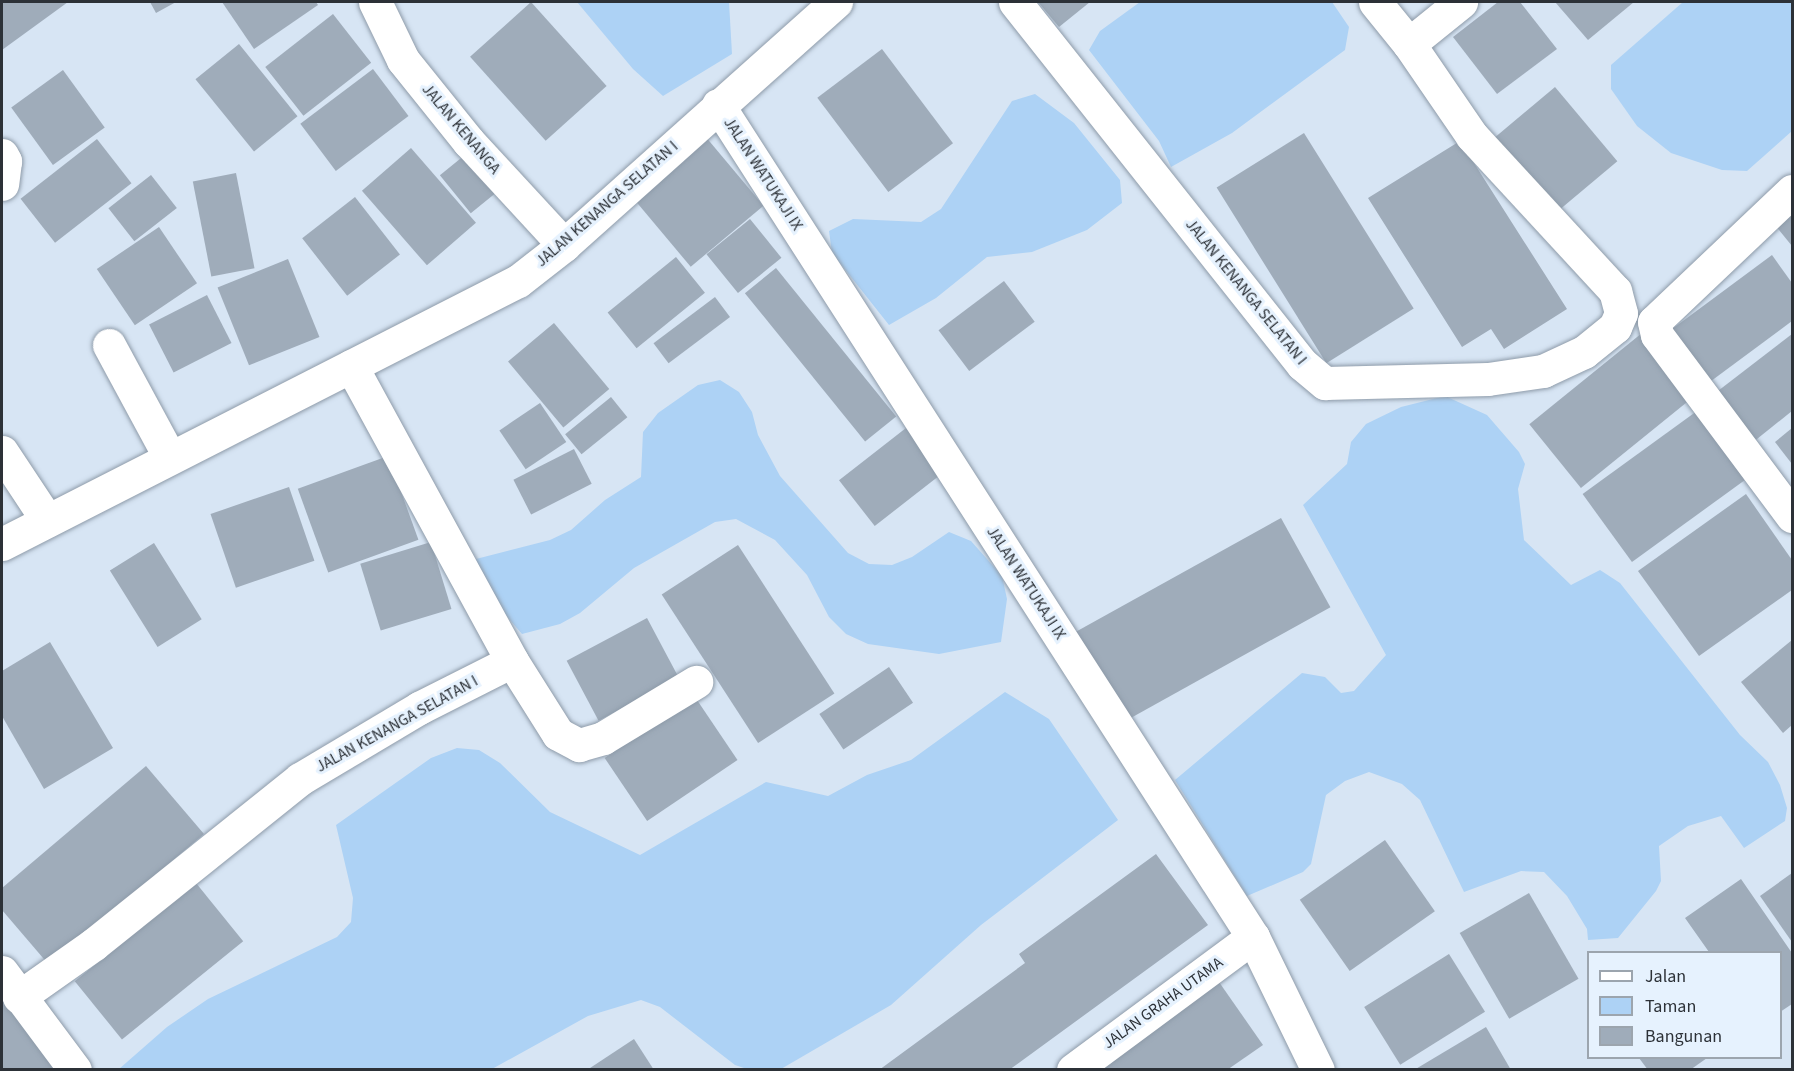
<!DOCTYPE html>
<html>
<head>
<meta charset="utf-8">
<style>
	body { margin:0 }
	#map { position:relative; width:1794px; height:1071px; overflow:hidden; background:#d7e5f4; font-family:"Source Sans 3",sans-serif }
	div>[style] { position:absolute }
	.green>* { inset:0; background:#add2f5 }
	.building>* { inset:0; background:#9facba; transform-origin:0 0 }
	.roads { filter:drop-shadow(0 0 2px #8e9ba9) drop-shadow(0 0 2px #8e9ba9) }
	.street>* { height:33px; margin:-16.5px; padding:0 16.5px; transform-origin:16.5px; border-radius:16.5px; background:#fff }
	span { translate:-50% -50%; white-space:nowrap; text-align:center; line-height:1.15; -webkit-text-stroke:6px #e6f2fe; paint-order:stroke }
	.street-label { font-size:16px; color:#2c3137 }
	.frame { position:absolute; inset:0; border:3px solid #2c3137; pointer-events:none }
	.legend { position:absolute; left:1587px; top:951px; width:195px; height:108px; box-sizing:border-box; background:#e6f2fe; border:2px solid #9ca5ae; margin:0; padding:8px 10px; list-style:none; font-size:18px; color:#2c3137 }
	.legend li { display:flex; align-items:center; gap:12px; height:30px }
	.legend b { width:30px; border:2px solid #9ca5ae }
</style>
</head>
<body>
<div id="map">
	<div class="green">
		<div style="clip-path:polygon(577px 2px,729px 2px,732px 54px,663px 96px,633px 69px)"></div>
		<div style="clip-path:polygon(1140px 2px,1332px 2px,1349px 27px,1345px 50px,1232px 133px,1171px 167px,1159px 141px,1089px 50px,1100px 31px)"></div>
		<div style="clip-path:polygon(1683px 2px,1792px 2px,1792px 131px,1747px 171px,1722px 170px,1671px 153px,1637px 126px,1611px 89px,1611px 65px)"></div>
		<div style="clip-path:polygon(1035px 94px,1074px 123px,1120px 180px,1122px 203px,1087px 230px,1032px 252px,987px 257px,936px 298px,889px 325px,832px 253px,829px 231px,853px 219px,921px 222px,941px 209px,1012px 101px)"></div>
		<div style="clip-path:polygon(720px 380px,739px 392px,752px 412px,758px 435px,780px 476px,848px 553px,869px 564px,892px 565px,912px 557px,949px 532px,971px 541px,1002px 576px,1007px 599px,1001px 642px,939px 654px,868px 644px,846px 634px,829px 617px,807px 575px,775px 540px,736px 519px,715px 522px,634px 568px,580px 613px,560px 624px,522px 634px,478px 583px,476px 559px,550px 540px,571px 530px,605px 500px,641px 477px,643px 432px,658px 413px,698px 385px)"></div>
		<div style="clip-path:polygon(1445px 396px,1487px 415px,1519px 452px,1525px 464px,1518px 489px,1524px 540px,1571px 585px,1600px 570px,1620px 583px,1740px 735px,1768px 762px,1780px 785px,1787px 808px,1785px 821px,1744px 848px,1721px 816px,1688px 826px,1659px 846px,1661px 881px,1656px 891px,1618px 938px,1588px 940px,1587px 929px,1567px 896px,1544px 872px,1521px 871px,1464px 892px,1420px 800px,1402px 784px,1369px 772px,1345px 781px,1326px 795px,1311px 864px,1303px 872px,1247px 896px,1175px 780px,1302px 673px,1325px 677px,1341px 693px,1354px 691px,1386px 655px,1303px 505px,1347px 464px,1351px 442px,1366px 424px,1401px 407px)"></div>
		<div style="clip-path:polygon(1005px 692px,1049px 719px,1118px 820px,981px 925px,891px 1005px,781px 1069px,747px 1069px,735px 1065px,660px 1007px,641px 1000px,588px 1016px,492px 1069px,119px 1069px,167px 1027px,208px 999px,337px 937px,351px 922px,353px 898px,336px 825px,431px 758px,457px 748px,479px 750px,500px 763px,550px 812px,640px 855px,766px 782px,828px 796px,867px 775px,911px 760px)"></div>
	</div>
	<div class="building">
		<div style="clip-path:polygon(2px 2px,68px 2px,2px 50px)"></div>
		<div style="clip-path:polygon(150px 2px,176px 2px,156px 13px)"></div>
		<div style="clip-path:polygon(222px 2px,316px 2px,318px 5px,254px 49px)"></div>
		<div style="left:531px;top:2px;width:113px;height:82px;rotate:48deg"></div>
		<div style="clip-path:polygon(1038px 2px,1090px 2px,1059px 27px)"></div>
		<div style="clip-path:polygon(1498px 2px,1520px 2px,1557px 49px,1497px 94px,1453px 37px)"></div>
		<div style="clip-path:polygon(1555px 2px,1634px 2px,1588px 40px)"></div>
		<div style="left:333px;top:14px;width:62px;height:86px;rotate:52deg"></div>
		<div style="left:239px;top:44px;width:93px;height:56px;rotate:51deg"></div>
		<div style="left:882px;top:49px;width:118px;height:81px;rotate:53deg"></div>
		<div style="left:373px;top:69px;width:59px;height:91px;rotate:53deg"></div>
		<div style="left:63px;top:70px;width:71px;height:64px;rotate:54deg"></div>
		<div style="left:1555px;top:87px;width:97px;height:86px;rotate:50deg"></div>
		<div style="left:1304px;top:133px;width:207px;height:103px;rotate:58deg"></div>
		<div style="left:705px;top:136px;width:91px;height:95px;rotate:50deg"></div>
		<div style="left:97px;top:139px;width:56px;height:97px;rotate:52deg"></div>
		<div style="clip-path:polygon(1460px 141px,1567px 309px,1504px 349px,1491px 329px,1462px 347px,1368px 198px)"></div>
		<div style="left:411px;top:148px;width:99px;height:65px;rotate:49deg"></div>
		<div style="left:471px;top:150px;width:49px;height:40px;rotate:51deg"></div>
		<div style="left:236px;top:173px;width:97px;height:44px;rotate:79deg"></div>
		<div style="left:151px;top:175px;width:42px;height:54px;rotate:52deg"></div>
		<div style="left:355px;top:197px;width:73px;height:67px;rotate:52deg"></div>
		<div style="clip-path:polygon(1792px 200px,1792px 246px,1770px 219px)"></div>
		<div style="left:750px;top:219px;width:50px;height:56px;rotate:51deg"></div>
		<div style="left:159px;top:227px;width:68px;height:75px;rotate:56deg"></div>
		<div style="clip-path:polygon(1772px 255px,1792px 283px,1792px 321px,1703px 387px,1664px 335px)"></div>
		<div style="left:676px;top:257px;width:46px;height:88px;rotate:51deg"></div>
		<div style="left:288px;top:259px;width:84px;height:76px;rotate:68deg"></div>
		<div style="left:776px;top:268px;width:191px;height:40px;rotate:51deg"></div>
		<div style="left:1004px;top:281px;width:51px;height:82px;rotate:53deg"></div>
		<div style="left:207px;top:295px;width:54px;height:65px;rotate:63deg"></div>
		<div style="left:715px;top:297px;width:25px;height:77px;rotate:53deg"></div>
		<div style="left:554px;top:323px;width:86px;height:60px;rotate:50deg"></div>
		<div style="left:1642px;top:333px;width:82px;height:145px;rotate:51deg"></div>
		<div style="clip-path:polygon(1792px 334px,1792px 411px,1752px 443px,1714px 394px)"></div>
		<div style="left:611px;top:397px;width:26px;height:59px;rotate:51deg"></div>
		<div style="left:540px;top:403px;width:47px;height:49px;rotate:56deg"></div>
		<div style="left:1708px;top:403px;width:84px;height:155px;rotate:54deg"></div>
		<div style="left:906px;top:428px;width:58px;height:85px;rotate:52deg"></div>
		<div style="clip-path:polygon(1792px 428px,1792px 464px,1775px 442px)"></div>
		<div style="left:574px;top:449px;width:39px;height:68px;rotate:63deg"></div>
		<div style="left:388px;top:456px;width:89px;height:96px;rotate:70deg"></div>
		<div style="left:289px;top:487px;width:78px;height:83px;rotate:71deg"></div>
		<div style="clip-path:polygon(1746px 494px,1792px 560px,1792px 590px,1699px 656px,1638px 571px)"></div>
		<div style="left:1281px;top:518px;width:102px;height:235px;rotate:61deg"></div>
		<div style="left:431px;top:542px;width:70px;height:74px;rotate:73deg"></div>
		<div style="left:154px;top:543px;width:90px;height:52px;rotate:58deg"></div>
		<div style="left:738px;top:545px;width:177px;height:91px;rotate:57deg"></div>
		<div style="left:647px;top:618px;width:68px;height:91px;rotate:62deg"></div>
		<div style="clip-path:polygon(1792px 640px,1792px 725px,1783px 733px,1741px 682px)"></div>
		<div style="clip-path:polygon(50px 642px,113px 748px,44px 789px,2px 716px,2px 671px)"></div>
		<div style="left:889px;top:667px;width:43px;height:84px;rotate:56deg"></div>
		<div style="left:695px;top:697px;width:76px;height:109px;rotate:56deg"></div>
		<div style="clip-path:polygon(146px 766px,204px 834px,49px 965px,2px 910px,2px 888px)"></div>
		<div style="left:1385px;top:840px;width:87px;height:104px;rotate:55deg"></div>
		<div style="clip-path:polygon(1156px 854px,1208px 925px,1009px 1070px,879px 1070px,1025px 963px,1019px 954px)"></div>
		<div style="clip-path:polygon(1792px 873px,1792px 942px,1760px 896px)"></div>
		<div style="clip-path:polygon(1741px 879px,1792px 953px,1792px 1004px,1780px 1012px,1780px 952px,1709px 952px,1685px 918px)"></div>
		<div style="left:196px;top:883px;width:75px;height:156px;rotate:51deg"></div>
		<div style="left:1529px;top:893px;width:99px;height:80px;rotate:60deg"></div>
		<div style="left:1449px;top:954px;width:68px;height:100px;rotate:58deg"></div>
		<div style="clip-path:polygon(1219px 982px,1263px 1045px,1227px 1070px,1094px 1070px)"></div>
		<div style="clip-path:polygon(2px 987px,58px 1070px,2px 1070px)"></div>
		<div style="clip-path:polygon(1486px 1027px,1511px 1070px,1414px 1070px)"></div>
		<div style="clip-path:polygon(634px 1039px,654px 1070px,587px 1070px)"></div>
		<div style="clip-path:polygon(1639px 1058px,1707px 1058px,1690px 1070px,1648px 1070px)"></div>
	</div>
	<div class="roads">
		<div class="street">
			<div style="left:375px;top:2px;width:64px;rotate:64.2deg"></div>
			<div style="left:403px;top:60px;width:105px;rotate:51.2deg"></div>
			<div style="left:469px;top:142px;width:140px;rotate:47.3deg"></div>
			<div style="left:1015px;top:2px;width:462px;rotate:51.6deg"></div>
			<div style="left:1302px;top:364px;width:30px;rotate:40deg"></div>
			<div style="left:1325px;top:383px;width:163px;rotate:-1.4deg"></div>
			<div style="left:1488px;top:379px;width:56px;rotate:-8.3deg"></div>
			<div style="left:1543px;top:371px;width:45px;rotate:-24.9deg"></div>
			<div style="left:1584px;top:352px;width:40px;rotate:-39deg"></div>
			<div style="left:1615px;top:327px;width:15px;rotate:-67deg"></div>
			<div style="left:1621px;top:313px;width:23px;rotate:-105deg"></div>
			<div style="left:1615px;top:291px;width:211px;rotate:-132.7deg"></div>
			<div style="left:1472px;top:136px;width:112px;rotate:-124.4deg"></div>
			<div style="left:1409px;top:44px;width:54px;rotate:-129deg"></div>
			<div style="left:1409px;top:44px;width:67px;rotate:-38.9deg"></div>
			<div style="left:718px;top:105px;width:989px;rotate:57.26deg"></div>
			<div style="left:1253px;top:937px;width:148px;rotate:64deg"></div>
			<div style="left:2px;top:155px;width:7px;rotate:63deg"></div>
			<div style="left:5px;top:161px;width:23px;rotate:97deg"></div>
			<div style="left:1792px;top:191px;width:190px;rotate:136.5deg"></div>
			<div style="left:1654px;top:322px;width:13px;rotate:77deg"></div>
			<div style="left:1657px;top:335px;width:226px;rotate:53.3deg"></div>
			<div style="left:109px;top:345px;width:128px;rotate:61.6deg"></div>
			<div style="left:2px;top:452px;width:82px;rotate:56.5deg"></div>
			<div style="left:2px;top:544px;width:579px;rotate:-27.01deg"></div>
			<div style="left:518px;top:281px;width:58px;rotate:-38deg"></div>
			<div style="left:564px;top:245px;width:365px;rotate:-41.8deg"></div>
			<div style="left:512px;top:661px;width:86px;rotate:57.8deg"></div>
			<div style="left:558px;top:734px;width:24px;rotate:28deg"></div>
			<div style="left:579px;top:745px;width:25px;rotate:-16deg"></div>
			<div style="left:603px;top:738px;width:109px;rotate:-31.1deg"></div>
			<div style="left:2px;top:972px;width:122px;rotate:53.3deg"></div>
			<div style="left:19px;top:997px;width:92px;rotate:-35.2deg"></div>
			<div style="left:94px;top:944px;width:264px;rotate:-38.7deg"></div>
			<div style="left:300px;top:779px;width:139px;rotate:-30.8deg"></div>
			<div style="left:419px;top:708px;width:104px;rotate:-26.8deg"></div>
			<div style="left:512px;top:661px;width:336px;rotate:-118.6deg"></div>
			<div style="left:1073px;top:1070px;width:224px;rotate:-36.5deg"></div>
		</div>
	</div>
	<div class="street-label">
		<span style="left:461px;top:129px;rotate:50deg">JALAN KENANGA</span>
		<span style="left:763px;top:174px;rotate:57deg">JALAN WATUKAJI IX</span>
		<span style="left:607px;top:204px;rotate:-41deg">JALAN KENANGA SELATAN I</span>
		<span style="left:1246px;top:292px;rotate:51deg">JALAN KENANGA SELATAN I</span>
		<span style="left:1026px;top:583px;rotate:57deg">JALAN WATUKAJI IX</span>
		<span style="left:397px;top:724px;rotate:-29deg">JALAN KENANGA SELATAN I</span>
		<span style="left:1163px;top:1003px;rotate:-36deg">JALAN GRAHA UTAMA</span>
	</div>
	<div class="frame"></div>
	<ul class="legend">
	<li><b style="height:8px;background:#fff"></b>Jalan</li>
	<li><b style="height:16px;background:#add2f5"></b>Taman</li>
	<li><b style="height:16px;background:#9facba"></b>Bangunan</li>
	</ul>
</div>
</body>
</html>
